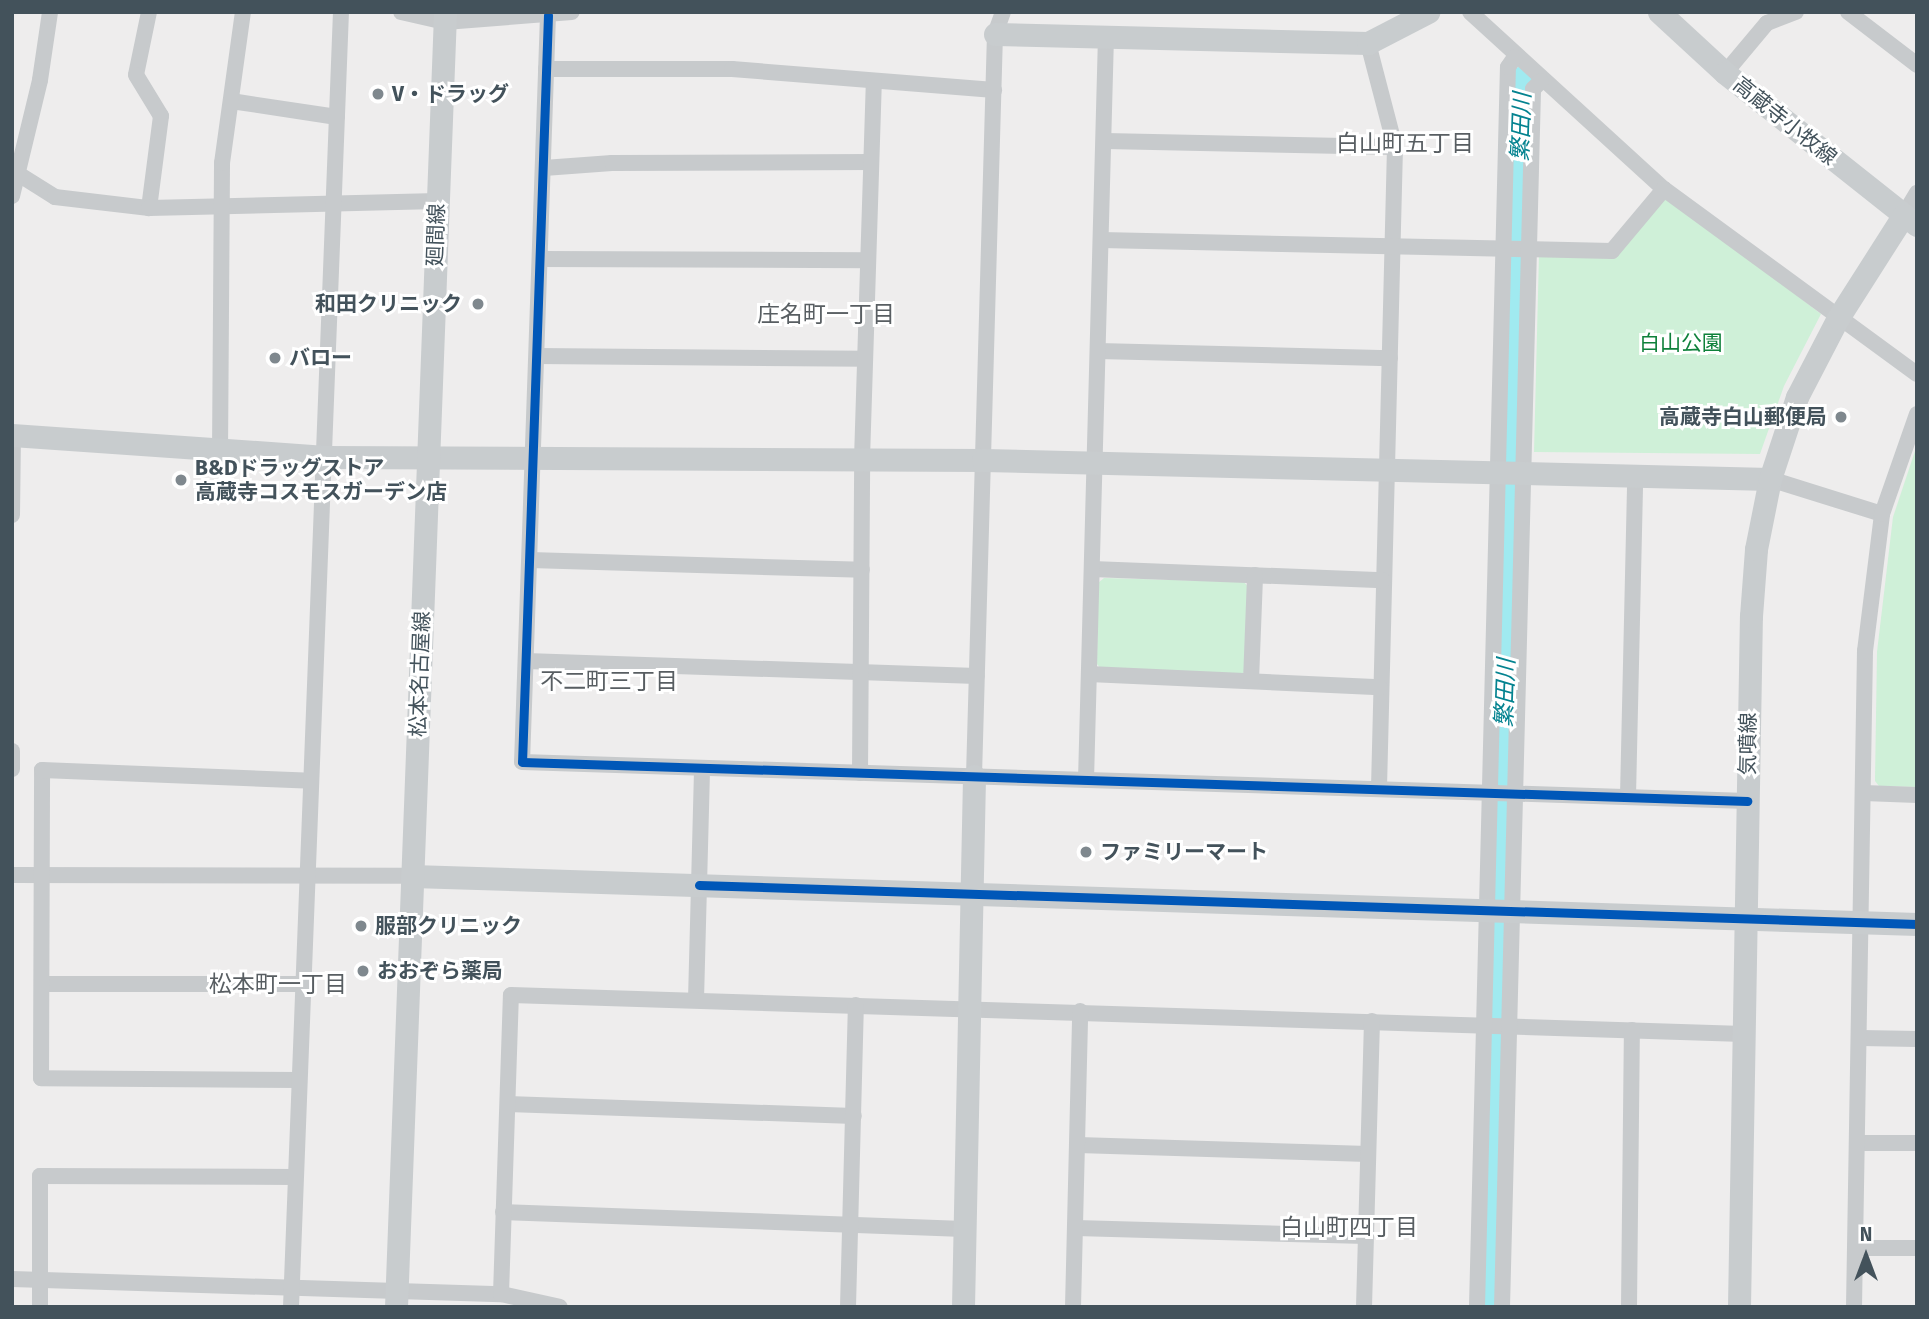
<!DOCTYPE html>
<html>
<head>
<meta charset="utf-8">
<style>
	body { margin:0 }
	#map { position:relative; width:1929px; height:1319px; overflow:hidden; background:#eeeded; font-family:"Fira Sans","Noto Sans JP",sans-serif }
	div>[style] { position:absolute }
	.green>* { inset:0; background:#cff0d8 }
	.river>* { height:28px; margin:-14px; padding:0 14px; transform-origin:14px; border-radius:14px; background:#a0eaf0 }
	.street>* { height:16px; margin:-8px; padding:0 8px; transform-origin:8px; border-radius:8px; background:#c7cacc }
	.secondary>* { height:23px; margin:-11.5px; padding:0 11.5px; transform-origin:11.5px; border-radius:11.5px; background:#c8ccce }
	.cycleway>* { height:9px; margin:-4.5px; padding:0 4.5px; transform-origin:4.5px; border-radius:4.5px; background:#0057b8 }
	.dots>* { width:19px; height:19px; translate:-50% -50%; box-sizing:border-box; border:4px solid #fff; border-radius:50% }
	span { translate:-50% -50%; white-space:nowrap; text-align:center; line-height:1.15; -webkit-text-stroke:6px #fff; paint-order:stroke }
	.poi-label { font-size:21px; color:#43525b; font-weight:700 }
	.left { translate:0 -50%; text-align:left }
	.right { translate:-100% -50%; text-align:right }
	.street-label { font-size:21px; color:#43525b }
	.park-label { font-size:21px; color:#0f813b }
	.water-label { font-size:23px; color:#048390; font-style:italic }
	.neighbourhood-label { font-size:23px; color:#585e62 }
	.frame { position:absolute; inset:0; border:14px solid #43525b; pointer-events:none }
	.north { position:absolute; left:1831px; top:1221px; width:70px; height:70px; -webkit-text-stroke:5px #fff; paint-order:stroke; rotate:0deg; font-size:19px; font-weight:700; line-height:28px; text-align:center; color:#43525b }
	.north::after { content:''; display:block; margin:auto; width:24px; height:32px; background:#43525b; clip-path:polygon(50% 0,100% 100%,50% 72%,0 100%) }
</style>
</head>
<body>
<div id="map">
	<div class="green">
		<div style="clip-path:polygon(1666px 195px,1821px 314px,1784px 386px,1760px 454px,1534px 452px,1539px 254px,1617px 255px)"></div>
		<div style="clip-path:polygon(1917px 445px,1917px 787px,1879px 786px,1875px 781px,1877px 652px,1893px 517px)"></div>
		<div style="clip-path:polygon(1104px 578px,1244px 582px,1249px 588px,1247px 669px,1242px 674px,1102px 670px,1097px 664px,1098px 583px)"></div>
	</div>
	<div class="river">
		<div style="left:1488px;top:1307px;width:1227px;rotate:-88.41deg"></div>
	</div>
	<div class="street">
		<div style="left:149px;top:12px;width:64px;rotate:101.7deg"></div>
		<div style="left:136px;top:75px;width:48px;rotate:58.6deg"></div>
		<div style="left:161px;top:116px;width:93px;rotate:97.4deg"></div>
		<div style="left:401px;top:12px;width:45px;rotate:12.8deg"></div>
		<div style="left:445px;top:22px;width:127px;rotate:-4.5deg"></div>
		<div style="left:1470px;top:12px;width:263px;rotate:42.4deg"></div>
		<div style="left:1664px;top:189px;width:313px;rotate:36.2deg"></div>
		<div style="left:1848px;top:12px;width:87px;rotate:37.5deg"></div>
		<div style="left:548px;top:15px;width:747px;rotate:91.99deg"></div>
		<div style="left:522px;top:762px;width:1226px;rotate:1.82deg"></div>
		<div style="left:1368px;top:43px;width:107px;rotate:75.4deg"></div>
		<div style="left:1395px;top:147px;width:642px;rotate:91.43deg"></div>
		<div style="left:546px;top:69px;width:186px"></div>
		<div style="left:732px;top:69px;width:263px;rotate:4.6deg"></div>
		<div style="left:1725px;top:73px;width:65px;rotate:-50deg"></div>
		<div style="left:1767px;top:23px;width:31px;rotate:-21deg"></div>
		<div style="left:231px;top:101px;width:107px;rotate:8.6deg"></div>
		<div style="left:1105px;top:141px;width:290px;rotate:1.2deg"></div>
		<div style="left:544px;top:168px;width:68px;rotate:-4.2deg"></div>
		<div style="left:612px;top:163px;width:259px;rotate:-0.2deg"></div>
		<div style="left:12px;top:170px;width:51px;rotate:32.1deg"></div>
		<div style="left:55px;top:197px;width:95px;rotate:6.7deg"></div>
		<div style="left:149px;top:208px;width:289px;rotate:-1.4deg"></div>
		<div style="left:12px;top:196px;width:119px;rotate:-76.4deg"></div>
		<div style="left:40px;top:80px;width:69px;rotate:-81.6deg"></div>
		<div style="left:1903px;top:216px;width:27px;rotate:-59deg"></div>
		<div style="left:1101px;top:240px;width:511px;rotate:1.23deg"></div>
		<div style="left:1612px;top:251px;width:81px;rotate:-50deg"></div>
		<div style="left:541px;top:259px;width:327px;rotate:0.2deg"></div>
		<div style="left:1098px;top:351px;width:292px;rotate:1.4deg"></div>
		<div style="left:537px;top:356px;width:328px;rotate:0.5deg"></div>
		<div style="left:220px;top:453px;width:290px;rotate:-89.6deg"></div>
		<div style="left:222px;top:163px;width:152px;rotate:-82.1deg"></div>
		<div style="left:1770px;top:479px;width:117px;rotate:17.4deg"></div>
		<div style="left:12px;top:515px;width:80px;rotate:-89.3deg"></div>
		<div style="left:530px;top:560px;width:332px;rotate:1.7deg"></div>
		<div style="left:1092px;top:569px;width:291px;rotate:2.2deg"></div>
		<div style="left:526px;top:661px;width:451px;rotate:1.9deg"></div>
		<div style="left:1089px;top:674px;width:291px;rotate:2.6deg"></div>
		<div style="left:1251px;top:681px;width:106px;rotate:-87.8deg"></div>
		<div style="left:12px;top:751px;width:18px;rotate:90deg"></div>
		<div style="left:860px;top:773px;width:314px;rotate:-89.6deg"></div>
		<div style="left:862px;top:459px;width:378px;rotate:-88.2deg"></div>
		<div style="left:974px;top:776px;width:742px;rotate:-88.38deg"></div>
		<div style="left:995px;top:34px;width:23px;rotate:-70deg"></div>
		<div style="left:1086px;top:780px;width:744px;rotate:-88.46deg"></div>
		<div style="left:1864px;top:793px;width:53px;rotate:2.2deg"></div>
		<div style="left:1628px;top:796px;width:319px;rotate:-88.7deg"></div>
		<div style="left:12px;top:875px;width:400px;rotate:0.1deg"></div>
		<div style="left:43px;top:984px;width:260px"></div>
		<div style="left:696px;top:1000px;width:232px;rotate:-88.5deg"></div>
		<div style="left:1861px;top:1038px;width:56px;rotate:1deg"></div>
		<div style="left:299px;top:1080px;width:258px;rotate:-179.6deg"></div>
		<div style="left:41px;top:1078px;width:308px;rotate:-89.8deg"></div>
		<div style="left:42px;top:770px;width:269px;rotate:2.3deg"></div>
		<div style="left:508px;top:1104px;width:346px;rotate:2deg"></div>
		<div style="left:1859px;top:1143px;width:58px"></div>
		<div style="left:1078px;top:1145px;width:290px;rotate:1.8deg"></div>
		<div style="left:503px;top:1212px;width:461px;rotate:2.1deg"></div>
		<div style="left:1076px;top:1228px;width:290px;rotate:1.6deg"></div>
		<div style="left:1855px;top:1248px;width:62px"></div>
		<div style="left:12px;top:1279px;width:489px;rotate:1.8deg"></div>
		<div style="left:501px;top:1294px;width:60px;rotate:12.4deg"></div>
		<div style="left:501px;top:1294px;width:299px;rotate:-88.1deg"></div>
		<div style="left:511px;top:995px;width:1233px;rotate:1.81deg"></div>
		<div style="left:40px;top:1307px;width:131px;rotate:-90deg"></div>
		<div style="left:40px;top:1176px;width:255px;rotate:0.2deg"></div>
		<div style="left:291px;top:1307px;width:1296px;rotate:-87.79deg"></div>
		<div style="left:848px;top:1307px;width:302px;rotate:-88.5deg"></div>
		<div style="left:1073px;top:1307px;width:296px;rotate:-88.6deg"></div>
		<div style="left:1364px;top:1307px;width:286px;rotate:-88.4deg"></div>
		<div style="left:1477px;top:1307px;width:1240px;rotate:-88.57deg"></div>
		<div style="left:1508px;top:67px;width:12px;rotate:-55deg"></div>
		<div style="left:1502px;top:1307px;width:1218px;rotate:-88.54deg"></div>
		<div style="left:1533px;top:89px;width:11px;rotate:-45deg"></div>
		<div style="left:1629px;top:1307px;width:277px;rotate:-89.4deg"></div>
		<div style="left:1854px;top:1307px;width:656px;rotate:-89.04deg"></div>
		<div style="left:1865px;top:651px;width:138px;rotate:-82.9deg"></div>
		<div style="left:1882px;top:514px;width:106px;rotate:-70.7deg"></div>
	</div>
	<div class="secondary">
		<div style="left:1659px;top:12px;width:90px;rotate:42.7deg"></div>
		<div style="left:1725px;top:73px;width:245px;rotate:38.4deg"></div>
		<div style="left:995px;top:34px;width:373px;rotate:1.4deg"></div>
		<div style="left:1368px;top:43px;width:68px;rotate:-27.3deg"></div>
		<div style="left:12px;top:435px;width:314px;rotate:4deg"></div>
		<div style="left:325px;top:457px;width:658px;rotate:0.26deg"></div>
		<div style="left:983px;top:460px;width:787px;rotate:1.38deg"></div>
		<div style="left:412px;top:876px;width:1506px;rotate:1.83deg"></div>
		<div style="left:396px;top:1307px;width:1296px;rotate:-87.83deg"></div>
		<div style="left:963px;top:1307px;width:531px;rotate:-88.81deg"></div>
		<div style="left:1739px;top:1307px;width:691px;rotate:-89.01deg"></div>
		<div style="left:1751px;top:616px;width:67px;rotate:-85.7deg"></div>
		<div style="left:1756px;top:549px;width:71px;rotate:-78.7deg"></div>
		<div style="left:1770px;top:479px;width:86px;rotate:-71.8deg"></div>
		<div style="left:1797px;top:397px;width:89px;rotate:-62.6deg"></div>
		<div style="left:1838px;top:318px;width:121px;rotate:-57.5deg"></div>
	</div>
	<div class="cycleway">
		<div style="left:548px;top:15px;width:747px;rotate:91.99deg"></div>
		<div style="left:522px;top:762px;width:1226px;rotate:1.82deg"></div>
		<div style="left:699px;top:885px;width:1219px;rotate:1.83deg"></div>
	</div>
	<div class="dots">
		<div style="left:378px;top:94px;background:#7f888e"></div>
		<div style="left:478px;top:304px;background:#7f888e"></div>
		<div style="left:275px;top:358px;background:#7f888e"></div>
		<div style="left:1841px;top:417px;background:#7f888e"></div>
		<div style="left:181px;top:480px;background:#7f888e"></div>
		<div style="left:1086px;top:852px;background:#7f888e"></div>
		<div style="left:361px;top:926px;background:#7f888e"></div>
		<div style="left:363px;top:971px;background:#7f888e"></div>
	</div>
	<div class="poi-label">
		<span class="left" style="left:392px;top:94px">V・ドラッグ</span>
		<span class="right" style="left:462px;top:304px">和田クリニック</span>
		<span class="left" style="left:289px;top:358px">バロー</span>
		<span class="right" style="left:1827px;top:417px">高蔵寺白山郵便局</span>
		<span class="left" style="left:195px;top:480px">B&amp;Dドラッグストア<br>高蔵寺コスモスガーデン店</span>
		<span class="left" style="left:1100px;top:852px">ファミリーマート</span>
		<span class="left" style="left:375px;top:926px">服部クリニック</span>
		<span class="left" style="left:377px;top:971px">おおぞら薬局</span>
	</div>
	<div class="street-label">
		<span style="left:1785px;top:121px;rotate:39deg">高蔵寺小牧線</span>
		<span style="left:436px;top:235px;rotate:-88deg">廻間線</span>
		<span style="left:420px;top:674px;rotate:-88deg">松本名古屋線</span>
		<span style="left:1748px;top:744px;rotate:-89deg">気噴線</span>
	</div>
	<div class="park-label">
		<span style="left:1681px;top:343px">白山公園</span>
	</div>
	<div class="water-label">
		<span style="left:1521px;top:127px;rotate:-88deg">繁田川</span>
		<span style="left:1505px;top:693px;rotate:-88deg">繁田川</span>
	</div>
	<div class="neighbourhood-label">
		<span style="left:1405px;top:143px">白山町五丁目</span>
		<span style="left:826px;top:314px">庄名町一丁目</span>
		<span style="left:609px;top:681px">不二町三丁目</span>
		<span style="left:278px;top:984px">松本町一丁目</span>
		<span style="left:1349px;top:1227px">白山町四丁目</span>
	</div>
	<div class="frame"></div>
	<div class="north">N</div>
</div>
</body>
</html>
